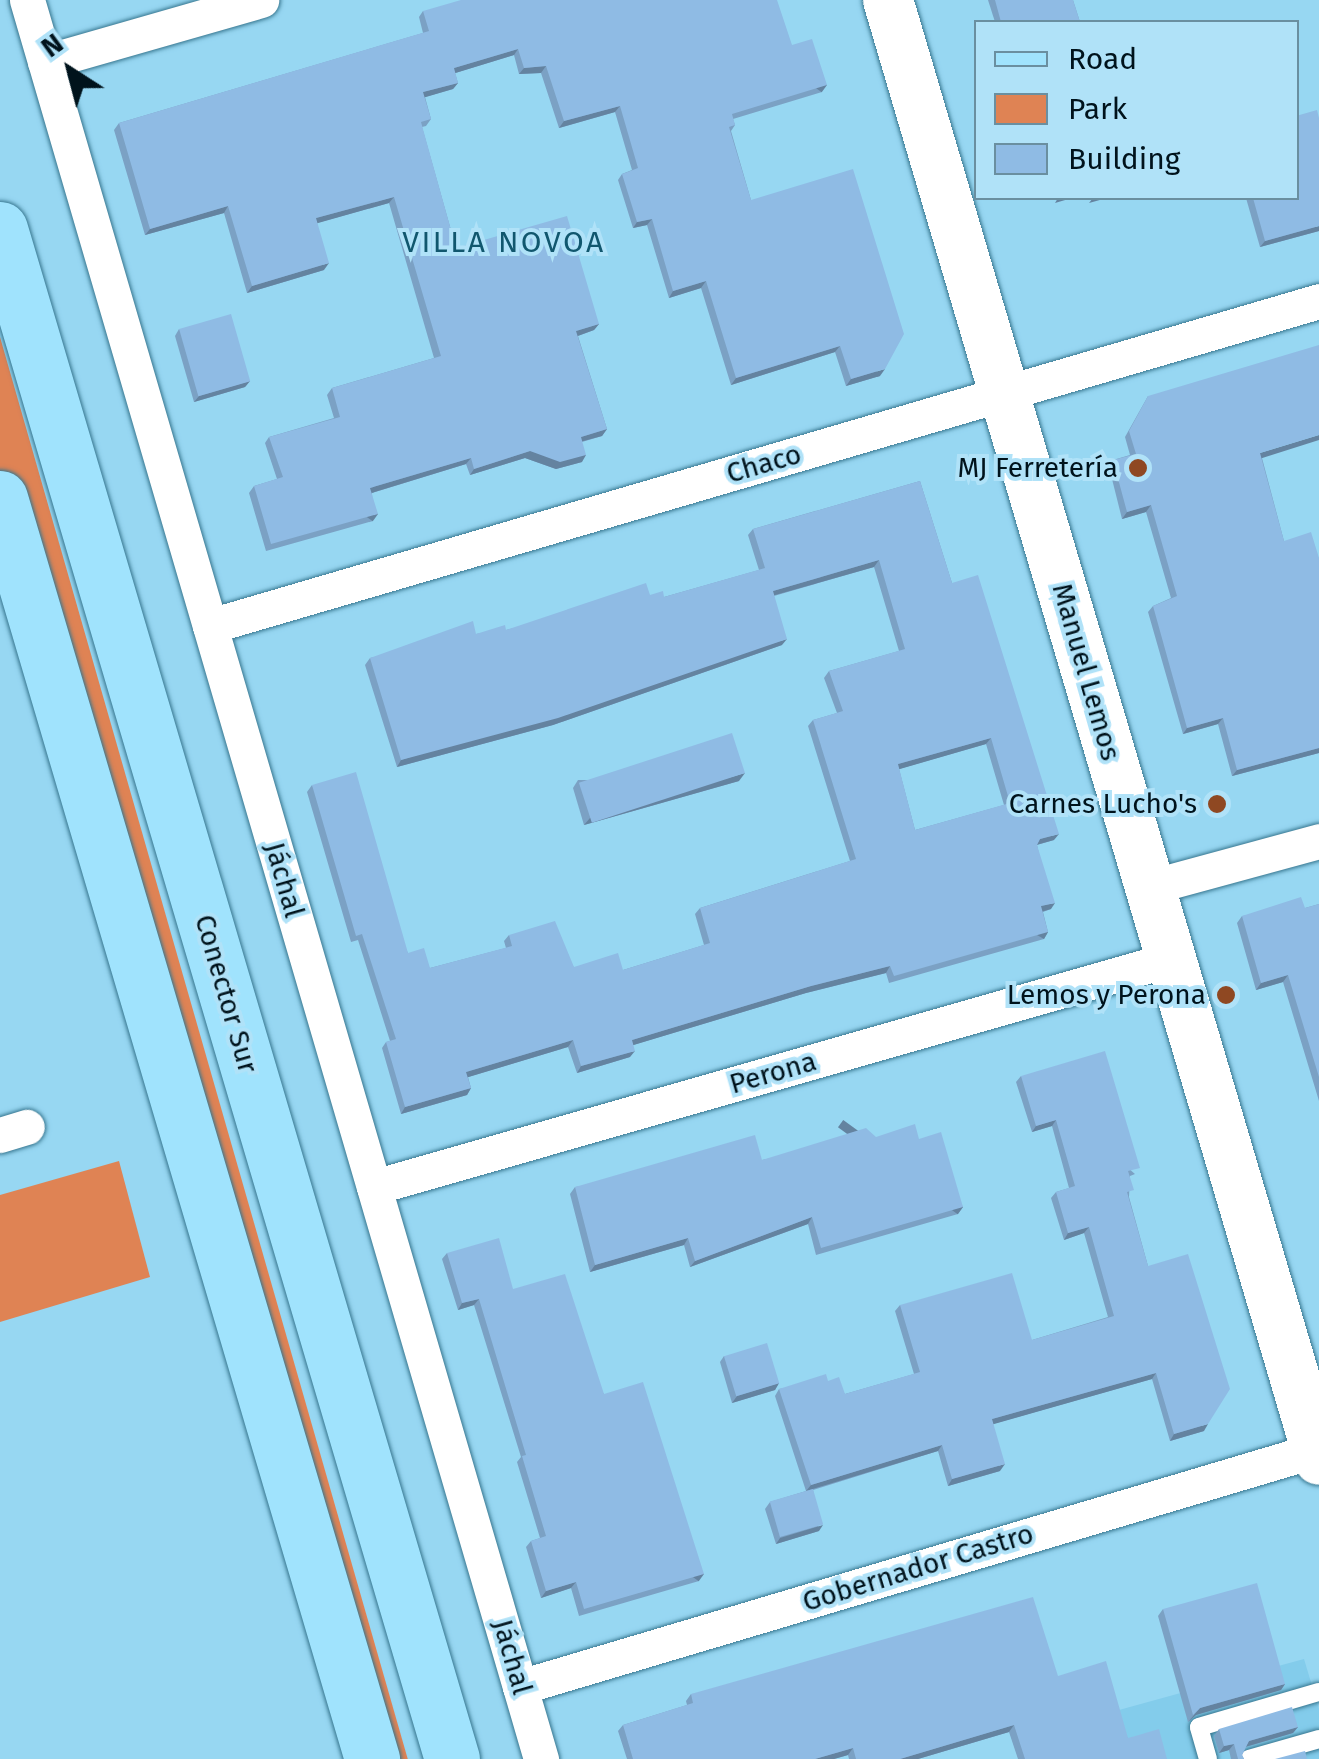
<!DOCTYPE html>
<html>
<head>
<meta charset="utf-8">
<style>
	body { margin:0 }
	#map { position:relative; width:1319px; height:1759px; overflow:hidden; background:#97d7f2; font-family:"Fira Sans",sans-serif }
	div>[style] { position:absolute }
	.built>* { inset:0; background:#83cceb }
	.green>* { inset:0; background:#df8354; transform-origin:0 0 }
	.roads { filter:drop-shadow(0 0 2px #37768f) drop-shadow(0 0 2px #37768f) }
	.lane>* { height:18px; margin:-9px; padding:0 9px; transform-origin:9px; border-radius:9px; background:#fff }
	.street>* { height:35px; margin:-17.5px; padding:0 17.5px; transform-origin:17.5px; border-radius:17.5px; background:#fff }
	.secondary>* { height:50px; margin:-25px; padding:0 25px; transform-origin:25px; border-radius:25px; background:#fff }
	.primary>* { height:55px; margin:-27.5px; padding:0 27.5px; transform-origin:27.5px; border-radius:27.5px; background:#a0e3fd }
	.wall>* { inset:0; background:#7ba1c4 }
	.shaded-wall>* { inset:0; background:#6483a0; transform-origin:0 0 }
	.building>* { inset:0; background:#8fbbe4; transform-origin:0 0 }
	.dots>* { width:28px; height:28px; translate:-50% -50%; box-sizing:border-box; border:5px solid #b0e2f8; border-radius:50% }
	span { translate:-50% -50%; white-space:nowrap; text-align:center; line-height:1.15; -webkit-text-stroke:8px #b0e2f8; paint-order:stroke }
	.street-label { font-size:28px; color:#00131c }
	.poi-label { font-size:28px; color:#00131c }
	.right { translate:-100% -50%; text-align:right }
	.neighbourhood-label { font-size:30px; color:#11576e; letter-spacing:2.5px }
	.legend { position:absolute; left:974px; top:20px; width:325px; height:180px; box-sizing:border-box; background:#b0e2f8; border:2px solid #6a8fa0; margin:0; padding:12px 18px; list-style:none; font-size:30px; color:#00131c }
	.legend li { display:flex; align-items:center; gap:20px; height:50px }
	.legend b { width:50px; border:2px solid #6a8fa0 }
	.north { position:absolute; left:20px; top:20px; width:100px; height:100px; -webkit-text-stroke:8px #b0e2f8; paint-order:stroke; rotate:324deg; font-size:28px; font-weight:700; line-height:40px; text-align:center; color:#00131c }
	.north::after { content:''; display:block; margin:auto; width:35px; height:45px; background:#00131c; clip-path:polygon(50% 0,100% 100%,50% 72%,0 100%) }
</style>
</head>
<body>
<div id="map">
	<div class="built">
		<div style="clip-path:polygon(1304px 1659px,1319px 1709px,1319px 1759px,1103px 1759px,1090px 1718px)"></div>
	</div>
	<div class="green">
		<div style="left:0;top:337px;width:1483px;height:53px;rotate:74deg"></div>
		<div style="clip-path:polygon(119px 1161px,150px 1277px,0 1322px,0 1195px)"></div>
	</div>
	<div class="roads">
		<div class="lane">
			<div style="left:1208px;top:1759px;width:33px;rotate:-106deg"></div>
			<div style="left:1199px;top:1727px;width:125px;rotate:-16.3deg"></div>
			<div style="left:1249px;top:1759px;width:73px;rotate:-15.9deg"></div>
		</div>
		<div class="street">
			<div style="left:27px;top:0;width:1833px;rotate:73.71deg"></div>
			<div style="left:45px;top:62px;width:225px;rotate:-16deg"></div>
			<div style="left:210px;top:626px;width:1156px;rotate:-16.33deg"></div>
			<div style="left:1150px;top:887px;width:175px;rotate:-15.2deg"></div>
			<div style="left:0;top:1135px;width:28px;rotate:-17deg"></div>
			<div style="left:374px;top:1187px;width:829px;rotate:-15.96deg"></div>
			<div style="left:520px;top:1687px;width:831px;rotate:-16.58deg"></div>
		</div>
		<div class="secondary">
			<div style="left:888px;top:0;width:1522px;rotate:73.55deg"></div>
		</div>
		<div class="primary">
			<div style="left:0;top:229px;width:1595px;rotate:73.54deg"></div>
			<div style="left:0;top:498px;width:1315px;rotate:73.56deg"></div>
		</div>
	</div>
	<div class="wall">
		<div style="clip-path:polygon(988px 0,1073px 0,1080px 22px,995px 22px)"></div>
		<div style="clip-path:polygon(423px 11px,792px 45px,822px 92px,733px 119px,735px 125px,731px 131px,751px 200px,880px 376px,846px 386px,835px 352px,731px 385px,701px 288px,669px 298px,647px 225px,633px 228px,618px 180px,622px 174px,632px 170px,615px 112px,559px 128px,541px 73px,519px 74px,514px 55px,455px 73px,458px 83px,453px 89px,425px 97px,431px 119px,426px 126px,422px 127px,456px 248px,599px 324px,594px 330px,578px 336px,607px 429px,602px 436px,582px 442px,582px 462px,556px 469px,525px 458px,470px 475px,466px 464px,372px 493px,373px 521px,266px 551px,249px 493px,254px 486px,277px 479px,265px 443px,269px 437px,334px 418px,327px 395px,332px 388px,434px 358px,389px 203px,317px 223px,324px 270px,247px 293px,224px 213px,145px 235px,114px 130px,119px 123px,423px 33px,419px 17px)"></div>
		<div style="clip-path:polygon(1246px 198px,1296px 198px,1319px 231px,1260px 247px)"></div>
		<div style="clip-path:polygon(179px 329px,250px 381px,245px 387px,194px 402px,175px 336px)"></div>
		<div style="clip-path:polygon(1148px 396px,1262px 458px,1284px 541px,1319px 558px,1319px 753px,1232px 776px,1218px 724px,1183px 734px,1148px 612px,1153px 606px,1171px 598px,1146px 512px,1122px 519px,1109px 467px,1113px 460px,1130px 455px,1125px 437px)"></div>
		<div style="clip-path:polygon(evenodd,920px 481px,952px 583px,1054px 840px,1037px 845px,1051px 909px,1043px 912px,1048px 932px,1044px 939px,889px 983px,886px 973px,806px 993px,633px 1045px,630px 1057px,577px 1073px,568px 1047px,468px 1077px,471px 1088px,467px 1095px,401px 1114px,382px 1048px,386px 1042px,390px 1041px,358px 940px,351px 942px,307px 792px,312px 785px,408px 953px,430px 968px,506px 948px,504px 941px,509px 935px,574px 967px,623px 970px,704px 945px,695px 914px,700px 908px,850px 861px,808px 726px,813px 720px,837px 713px,824px 678px,829px 671px,899px 651px,874px 567px,774px 596px,782px 645px,553px 725px,397px 767px,365px 665px,370px 658px,476px 634px,506px 630px,650px 595px,664px 597px,759px 570px,748px 535px,753px 529px,920px 481px,986px 744px,1004px 805px,915px 830px,899px 769px,986px 744px)"></div>
		<div style="clip-path:polygon(578px 780px,739px 781px,584px 825px,573px 788px)"></div>
		<div style="clip-path:polygon(1319px 904px,1319px 1101px,1283px 982px,1256px 990px,1237px 923px,1242px 916px,1305px 908px)"></div>
		<div style="clip-path:polygon(1021px 1076px,1135px 1174px,1130px 1176px,1129px 1197px,1148px 1266px,1204px 1431px,1170px 1441px,1152px 1379px,993px 1424px,1000px 1471px,948px 1486px,938px 1451px,813px 1490px,819px 1531px,776px 1544px,765px 1509px,770px 1502px,806px 1491px,775px 1396px,779px 1389px,828px 1381px,845px 1394px,914px 1374px,895px 1311px,900px 1305px,1032px 1340px,1108px 1317px,1084px 1233px,1064px 1240px,1051px 1198px,1056px 1192px,1069px 1188px,1052px 1126px,1032px 1132px,1016px 1082px)"></div>
		<div style="clip-path:polygon(876px 1137px,919px 1139px,963px 1207px,958px 1214px,816px 1255px,808px 1224px,690px 1267px,684px 1245px,590px 1272px,570px 1194px,575px 1187px,762px 1160px)"></div>
		<div style="clip-path:polygon(447px 1253px,513px 1289px,604px 1394px,699px 1581px,579px 1616px,571px 1588px,541px 1598px,526px 1547px,531px 1541px,540px 1538px,517px 1462px,521px 1457px,474px 1305px,458px 1310px,442px 1259px)"></div>
		<div style="clip-path:polygon(724px 1356px,779px 1383px,775px 1390px,732px 1403px,720px 1362px)"></div>
		<div style="clip-path:polygon(1163px 1609px,1285px 1684px,1281px 1690px,1196px 1715px,1188px 1722px,1158px 1616px)"></div>
		<div style="clip-path:polygon(1058px 1676px,1128px 1738px,1167px 1759px,1018px 1759px,1009px 1732px,918px 1759px,849px 1759px,848px 1755px,834px 1759px,627px 1759px,618px 1731px,623px 1725px,687px 1705px,686px 1701px,691px 1694px)"></div>
		<div style="clip-path:polygon(1298px 1727px,1293px 1733px,1246px 1747px,1242px 1755px,1244px 1759px,1231px 1759px,1229px 1750px,1219px 1753px,1214px 1736px,1219px 1729px)"></div>
	</div>
	<div class="shaded-wall">
		<div style="clip-path:polygon(518px 49px,514px 55px,449px 75px,454px 68px)"></div>
		<div style="clip-path:polygon(546px 66px,541px 73px,519px 74px,524px 68px)"></div>
		<div style="clip-path:polygon(458px 83px,453px 89px,419px 99px,423px 92px)"></div>
		<div style="left:827px;top:85px;width:9px;height:99px;rotate:126deg"></div>
		<div style="clip-path:polygon(620px 106px,615px 112px,559px 128px,564px 121px)"></div>
		<div style="clip-path:polygon(394px 197px,389px 203px,311px 225px,316px 218px)"></div>
		<div style="clip-path:polygon(1058px 198px,1072px 198px,1055px 203px)"></div>
		<div style="clip-path:polygon(1093px 198px,1107px 198px,1089px 203px)"></div>
		<div style="clip-path:polygon(228px 206px,224px 213px,145px 235px,150px 229px)"></div>
		<div style="clip-path:polygon(652px 219px,647px 225px,633px 228px,637px 222px)"></div>
		<div style="clip-path:polygon(1319px 226px,1319px 231px,1260px 247px,1265px 241px)"></div>
		<div style="clip-path:polygon(329px 263px,324px 270px,247px 293px,252px 286px)"></div>
		<div style="clip-path:polygon(706px 281px,701px 288px,669px 298px,673px 291px)"></div>
		<div style="clip-path:polygon(599px 324px,594px 330px,572px 338px,576px 331px)"></div>
		<div style="clip-path:polygon(840px 346px,835px 352px,731px 385px,736px 378px)"></div>
		<div style="clip-path:polygon(885px 369px,880px 376px,846px 386px,851px 379px)"></div>
		<div style="clip-path:polygon(250px 381px,245px 387px,194px 402px,199px 396px)"></div>
		<div style="clip-path:polygon(607px 429px,602px 436px,576px 443px,581px 437px)"></div>
		<div style="clip-path:polygon(1319px 435px,1319px 440px,1256px 460px,1260px 453px)"></div>
		<div style="clip-path:polygon(530px 451px,586px 455px,582px 462px,556px 469px,525px 458px,470px 475px,474px 469px)"></div>
		<div style="clip-path:polygon(471px 458px,466px 464px,365px 495px,370px 488px)"></div>
		<div style="clip-path:polygon(1151px 505px,1146px 512px,1122px 519px,1127px 512px)"></div>
		<div style="left:378px;top:514px;width:9px;height:111px;rotate:126deg"></div>
		<div style="clip-path:polygon(879px 560px,874px 567px,768px 597px,773px 591px)"></div>
		<div style="clip-path:polygon(787px 639px,782px 645px,553px 725px,397px 767px,401px 760px)"></div>
		<div style="clip-path:polygon(1223px 718px,1218px 724px,1183px 734px,1187px 728px)"></div>
		<div style="clip-path:polygon(991px 738px,986px 744px,893px 771px,898px 764px)"></div>
		<div style="clip-path:polygon(1319px 748px,1319px 753px,1232px 776px,1237px 770px)"></div>
		<div style="clip-path:polygon(745px 773px,739px 781px,584px 825px,590px 818px)"></div>
		<div style="clip-path:polygon(1059px 834px,1054px 840px,1036px 845px,1040px 839px)"></div>
		<div style="clip-path:polygon(1055px 903px,1051px 909px,1037px 913px,1041px 906px)"></div>
		<div style="left:1048px;top:932px;width:8px;height:160px;rotate:120deg"></div>
		<div style="clip-path:polygon(890px 966px,886px 973px,806px 993px,627px 1047px,632px 1040px,811px 986px)"></div>
		<div style="clip-path:polygon(1288px 975px,1283px 982px,1256px 990px,1261px 983px)"></div>
		<div style="clip-path:polygon(573px 1040px,568px 1047px,462px 1079px,466px 1072px)"></div>
		<div style="clip-path:polygon(635px 1051px,630px 1057px,577px 1073px,581px 1066px)"></div>
		<div style="clip-path:polygon(471px 1088px,467px 1095px,401px 1114px,405px 1107px)"></div>
		<div style="clip-path:polygon(1056px 1120px,1052px 1126px,1032px 1132px,1036px 1126px)"></div>
		<div style="left:963px;top:1207px;width:9px;height:148px;rotate:126deg"></div>
		<div style="clip-path:polygon(812px 1217px,808px 1224px,690px 1267px,695px 1261px)"></div>
		<div style="clip-path:polygon(1089px 1227px,1084px 1233px,1064px 1240px,1068px 1233px)"></div>
		<div style="clip-path:polygon(688px 1238px,684px 1245px,590px 1272px,595px 1265px)"></div>
		<div style="clip-path:polygon(479px 1299px,474px 1305px,458px 1310px,462px 1303px)"></div>
		<div style="clip-path:polygon(1156px 1373px,1152px 1379px,987px 1426px,992px 1419px)"></div>
		<div style="clip-path:polygon(779px 1383px,775px 1390px,732px 1403px,737px 1396px)"></div>
		<div style="clip-path:polygon(1208px 1424px,1204px 1431px,1170px 1441px,1174px 1434px)"></div>
		<div style="clip-path:polygon(942px 1445px,938px 1451px,806px 1491px,811px 1485px)"></div>
		<div style="clip-path:polygon(1005px 1464px,1000px 1471px,948px 1486px,952px 1479px)"></div>
		<div style="clip-path:polygon(823px 1525px,819px 1531px,776px 1544px,780px 1538px)"></div>
		<div style="left:704px;top:1574px;width:9px;height:125px;rotate:126deg"></div>
		<div style="clip-path:polygon(576px 1582px,571px 1588px,541px 1598px,546px 1591px)"></div>
		<div style="clip-path:polygon(1285px 1684px,1281px 1690px,1196px 1715px,1188px 1722px,1200px 1708px)"></div>
		<div style="clip-path:polygon(1014px 1725px,1009px 1732px,918px 1759px,900px 1759px)"></div>
		<div style="clip-path:polygon(1298px 1727px,1293px 1733px,1245px 1747px,1249px 1741px)"></div>
		<div style="clip-path:polygon(1234px 1744px,1229px 1750px,1219px 1753px,1224px 1746px)"></div>
		<div style="clip-path:polygon(853px 1748px,848px 1755px,834px 1759px,815px 1759px)"></div>
	</div>
	<div class="building">
		<div style="clip-path:polygon(461px 0,777px 0,792px 45px,812px 39px,827px 85px,732px 114px,735px 125px,729px 127px,751px 200px,853px 169px,904px 334px,885px 369px,851px 379px,840px 346px,736px 378px,706px 281px,673px 291px,652px 219px,637px 222px,622px 174px,638px 168px,620px 106px,564px 121px,546px 66px,524px 68px,518px 49px,454px 68px,458px 83px,423px 92px,431px 119px,421px 122px,456px 248px,567px 216px,599px 324px,576px 331px,607px 429px,581px 437px,586px 455px,560px 462px,530px 451px,474px 469px,471px 458px,370px 488px,378px 514px,271px 544px,254px 486px,283px 477px,269px 437px,340px 417px,332px 388px,441px 356px,394px 197px,316px 218px,329px 263px,252px 286px,228px 206px,150px 229px,119px 123px,429px 31px,423px 11px)"></div>
		<div style="clip-path:polygon(995px 0,1073px 0,1080px 22px,1001px 22px)"></div>
		<div style="clip-path:polygon(1317px 110px,1319px 118px,1319px 226px,1265px 241px,1253px 198px,1296px 198px,1296px 116px)"></div>
		<div style="left:231px;top:314px;width:70px;height:54px;rotate:74deg"></div>
		<div style="clip-path:polygon(1319px 345px,1319px 435px,1260px 453px,1284px 541px,1311px 532px,1319px 558px,1319px 748px,1237px 770px,1223px 718px,1187px 728px,1153px 606px,1177px 596px,1151px 505px,1127px 512px,1113px 460px,1136px 454px,1129px 431px,1148px 396px)"></div>
		<div style="clip-path:polygon(evenodd,920px 481px,952px 583px,978px 575px,1059px 834px,1040px 839px,1037px 845px,1055px 903px,1041px 906px,1048px 932px,894px 976px,890px 966px,811px 986px,632px 1040px,635px 1051px,581px 1066px,573px 1040px,466px 1072px,471px 1088px,405px 1107px,386px 1042px,396px 1039px,362px 934px,356px 936px,312px 785px,356px 772px,408px 953px,424px 948px,430px 968px,512px 946px,509px 935px,555px 921px,574px 967px,618px 953px,623px 970px,710px 943px,700px 908px,856px 859px,813px 720px,843px 711px,829px 671px,905px 649px,879px 560px,773px 591px,787px 639px,558px 718px,401px 760px,370px 658px,473px 621px,476px 634px,505px 625px,506px 630px,646px 583px,650px 595px,663px 591px,664px 597px,765px 568px,753px 529px,920px 481px,991px 738px,1010px 803px,915px 830px,898px 764px,991px 738px)"></div>
		<div style="left:732px;top:733px;width:42px;height:161px;rotate:72deg"></div>
		<div style="clip-path:polygon(1301px 897px,1305px 908px,1319px 904px,1319px 1077px,1288px 975px,1261px 983px,1242px 916px)"></div>
		<div style="clip-path:polygon(1105px 1051px,1140px 1168px,1128px 1171px,1134px 1190px,1127px 1192px,1148px 1266px,1188px 1254px,1230px 1389px,1208px 1424px,1174px 1434px,1156px 1373px,992px 1419px,1005px 1464px,952px 1479px,942px 1445px,811px 1485px,779px 1389px,826px 1374px,828px 1381px,839px 1377px,845px 1394px,920px 1372px,900px 1305px,1012px 1273px,1032px 1340px,1114px 1316px,1089px 1227px,1068px 1233px,1056px 1192px,1075px 1186px,1056px 1120px,1036px 1126px,1021px 1076px)"></div>
		<div style="clip-path:polygon(915px 1124px,919px 1139px,941px 1132px,963px 1207px,821px 1248px,812px 1217px,695px 1261px,688px 1238px,595px 1265px,575px 1187px,755px 1135px,762px 1160px,866px 1128px,876px 1137px)"></div>
		<div style="clip-path:polygon(499px 1238px,513px 1289px,565px 1274px,604px 1394px,643px 1382px,704px 1574px,584px 1609px,576px 1582px,546px 1591px,531px 1541px,546px 1536px,522px 1456px,526px 1455px,479px 1299px,462px 1303px,447px 1253px)"></div>
		<div style="left:767px;top:1343px;width:42px;height:45px;rotate:73deg"></div>
		<div style="left:813px;top:1489px;width:37px;height:45px;rotate:74deg"></div>
		<div style="clip-path:polygon(1257px 1583px,1285px 1684px,1200px 1708px,1193px 1715px,1163px 1609px)"></div>
		<div style="clip-path:polygon(1033px 1597px,1058px 1676px,1106px 1661px,1128px 1738px,1159px 1729px,1167px 1759px,1025px 1759px,1014px 1725px,900px 1759px,856px 1759px,853px 1748px,815px 1759px,633px 1759px,623px 1725px,693px 1703px,691px 1694px)"></div>
		<div style="clip-path:polygon(1292px 1707px,1298px 1727px,1249px 1741px,1242px 1755px,1244px 1759px,1238px 1759px,1234px 1744px,1224px 1746px,1219px 1729px)"></div>
		<div style="clip-path:polygon(1305px 1751px,1307px 1759px,1275px 1759px)"></div>
	</div>
	<div class="dots">
		<div style="left:1138px;top:468px;background:#8f4822"></div>
		<div style="left:1217px;top:804px;background:#8f4822"></div>
		<div style="left:1226px;top:995px;background:#8f4822"></div>
	</div>
	<div class="street-label">
		<span style="left:764px;top:464px;rotate:-16deg">Chaco</span>
		<span style="left:1086px;top:672px;rotate:74deg">Manuel Lemos</span>
		<span style="left:284px;top:880px;rotate:74deg">Jáchal</span>
		<span style="left:226px;top:994px;rotate:74deg">Conector Sur</span>
		<span style="left:773px;top:1073px;rotate:-16deg">Perona</span>
		<span style="left:918px;top:1568px;rotate:-17deg">Gobernador Castro</span>
		<span style="left:512px;top:1657px;rotate:74deg">Jáchal</span>
	</div>
	<div class="poi-label">
		<span class="right" style="left:1118px;top:468px">MJ Ferretería</span>
		<span class="right" style="left:1197px;top:804px">Carnes Lucho's</span>
		<span class="right" style="left:1206px;top:995px">Lemos y Perona</span>
	</div>
	<div class="neighbourhood-label">
		<span style="left:504px;top:242px">VILLA NOVOA</span>
	</div>
	<ul class="legend">
	<li><b style="height:12px;background:#a0e3fd"></b>Road</li>
	<li><b style="height:28px;background:#df8354"></b>Park</li>
	<li><b style="height:28px;background:#8fbbe4"></b>Building</li>
	</ul>
	<div class="north">N</div>
</div>
</body>
</html>
